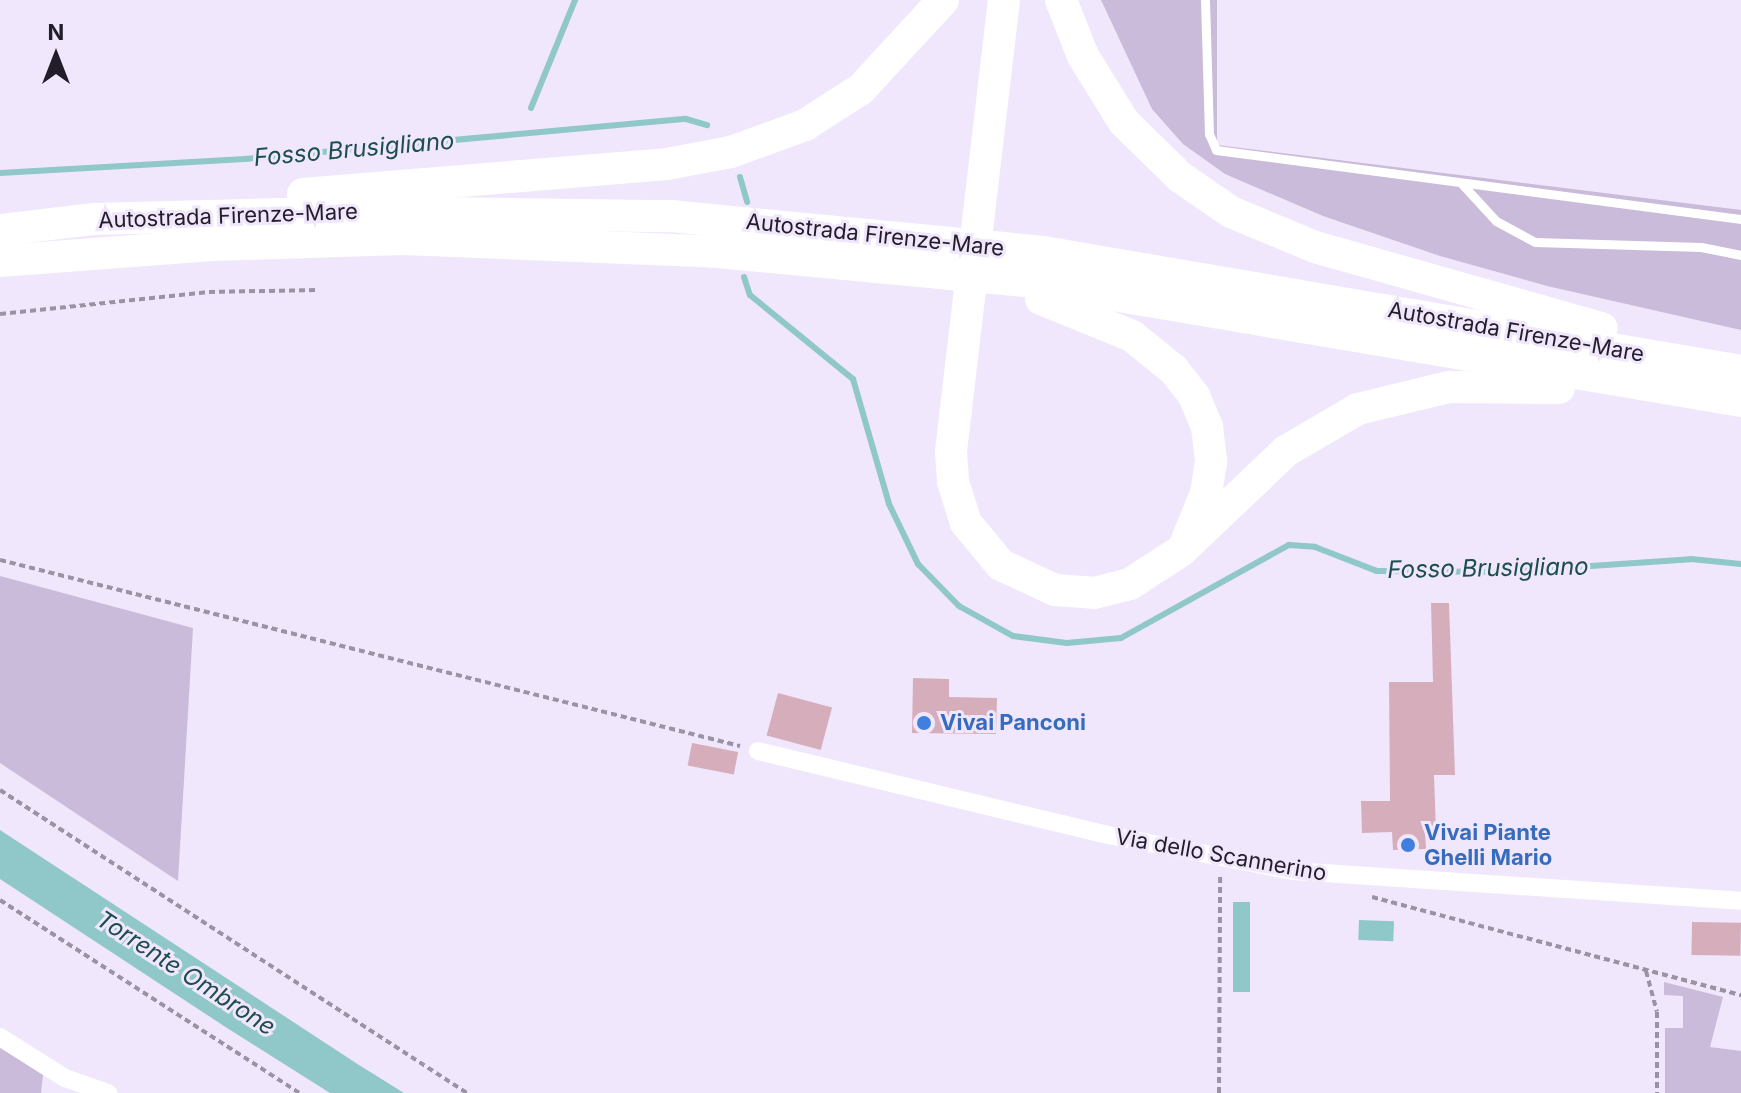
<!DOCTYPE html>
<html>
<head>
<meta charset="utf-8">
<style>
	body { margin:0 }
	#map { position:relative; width:1741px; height:1093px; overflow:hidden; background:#f0e7fc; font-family:Inter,sans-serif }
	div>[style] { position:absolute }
	.green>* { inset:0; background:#c9bbd9 }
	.water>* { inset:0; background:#90c7c8; transform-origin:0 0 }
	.stream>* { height:6px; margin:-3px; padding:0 3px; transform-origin:3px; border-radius:3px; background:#90c7c8 }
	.building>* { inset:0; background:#d6aebb; transform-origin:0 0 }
	.path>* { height:4px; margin-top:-2px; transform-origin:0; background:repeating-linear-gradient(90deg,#9a93a4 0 6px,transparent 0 10px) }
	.lane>* { height:9px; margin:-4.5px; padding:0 4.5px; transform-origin:4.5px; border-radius:4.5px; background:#fff }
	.street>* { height:18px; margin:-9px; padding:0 9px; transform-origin:9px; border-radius:9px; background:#fff }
	.highway>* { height:32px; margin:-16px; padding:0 16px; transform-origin:16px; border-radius:16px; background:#fff }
	.dots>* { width:22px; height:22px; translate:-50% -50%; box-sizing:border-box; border:4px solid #f0e7fc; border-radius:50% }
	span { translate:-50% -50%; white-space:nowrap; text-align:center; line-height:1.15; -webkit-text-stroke:6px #f0e7fc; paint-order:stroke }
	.street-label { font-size:22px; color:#231d2a }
	.shop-label { font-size:22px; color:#366cbe; font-weight:700 }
	.left { translate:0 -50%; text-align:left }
	.water-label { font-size:24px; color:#1c4d4f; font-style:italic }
	.north { position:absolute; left:16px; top:16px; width:80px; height:80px; -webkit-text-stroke:6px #f0e7fc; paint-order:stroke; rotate:0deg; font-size:22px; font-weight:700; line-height:32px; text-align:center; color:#231d2a }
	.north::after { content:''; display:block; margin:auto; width:28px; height:36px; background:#231d2a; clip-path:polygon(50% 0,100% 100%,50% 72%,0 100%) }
</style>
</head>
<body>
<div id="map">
	<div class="green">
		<div style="clip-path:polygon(1101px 0,1217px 0,1217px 145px,1741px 210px,1741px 330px,1547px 286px,1440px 256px,1323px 216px,1225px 174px,1183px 144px,1152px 109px)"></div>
		<div style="clip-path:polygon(0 576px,193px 628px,178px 881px,0 763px)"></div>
		<div style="clip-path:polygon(1664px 982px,1723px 997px,1710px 1047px,1741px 1051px,1741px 1093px,1665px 1093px,1665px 1028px,1683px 1028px,1683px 996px,1664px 995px)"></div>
		<div style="clip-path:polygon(0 1047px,43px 1075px,41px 1093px,0 1093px)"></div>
	</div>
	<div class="water">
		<div style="clip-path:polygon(0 830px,359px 1065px,404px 1093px,330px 1093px,227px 1028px,0 879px)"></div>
		<div style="left:1233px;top:902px;width:17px;height:90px"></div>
		<div style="left:1359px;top:920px;width:35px;height:20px;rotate:2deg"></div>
	</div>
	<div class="stream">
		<div style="left:531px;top:108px;width:117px;rotate:-67.8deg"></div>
		<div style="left:0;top:173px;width:245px;rotate:-3.3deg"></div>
		<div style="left:245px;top:159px;width:443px;rotate:-5.2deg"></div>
		<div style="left:686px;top:119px;width:22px;rotate:16deg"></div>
		<div style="left:740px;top:177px;width:26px;rotate:74deg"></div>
		<div style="left:744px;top:277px;width:19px;rotate:72deg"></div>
		<div style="left:750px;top:295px;width:133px;rotate:39.2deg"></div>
		<div style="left:853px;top:379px;width:130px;rotate:73.9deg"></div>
		<div style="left:889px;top:504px;width:67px;rotate:64.2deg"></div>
		<div style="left:918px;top:564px;width:59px;rotate:45.7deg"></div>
		<div style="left:959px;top:606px;width:62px;rotate:29.1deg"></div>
		<div style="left:1013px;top:636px;width:54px;rotate:7.4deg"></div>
		<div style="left:1067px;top:643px;width:54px;rotate:-5.3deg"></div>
		<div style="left:1121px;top:638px;width:192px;rotate:-29deg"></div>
		<div style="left:1289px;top:545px;width:26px;rotate:4deg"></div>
		<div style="left:1315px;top:547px;width:66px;rotate:21.2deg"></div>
		<div style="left:1377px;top:571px;width:125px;rotate:0.5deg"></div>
		<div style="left:1502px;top:572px;width:189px;rotate:-3.9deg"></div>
		<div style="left:1691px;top:559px;width:50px;rotate:5.7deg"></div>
	</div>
	<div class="building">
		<div style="clip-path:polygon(1431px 603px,1449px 603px,1455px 775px,1434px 775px,1436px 831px,1425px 831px,1426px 849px,1393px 850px,1392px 832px,1362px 833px,1361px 801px,1390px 801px,1389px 682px,1433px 682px)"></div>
		<div style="clip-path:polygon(913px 678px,949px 679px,949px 697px,997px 698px,996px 734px,912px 733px)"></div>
		<div style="left:778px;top:693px;width:56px;height:44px;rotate:15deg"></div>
		<div style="left:692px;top:743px;width:47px;height:23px;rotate:11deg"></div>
		<div style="left:1692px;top:922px;width:49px;height:33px;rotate:1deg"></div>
	</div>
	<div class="path">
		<div style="left:0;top:314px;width:210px;rotate:-6deg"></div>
		<div style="left:209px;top:292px;width:109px;rotate:-1.1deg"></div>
		<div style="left:0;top:560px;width:763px;rotate:14.11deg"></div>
		<div style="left:0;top:790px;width:557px;rotate:32.98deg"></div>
		<div style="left:1372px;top:897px;width:382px;rotate:14.9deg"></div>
		<div style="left:0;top:900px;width:356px;rotate:32.8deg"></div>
		<div style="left:1646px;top:971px;width:42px;rotate:75deg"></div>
		<div style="left:1657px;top:1012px;width:81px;rotate:90deg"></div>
		<div style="left:1219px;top:1093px;width:218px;rotate:-89.7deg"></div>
	</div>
	<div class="lane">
		<div style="left:1205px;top:0;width:134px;rotate:88.3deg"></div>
		<div style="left:1209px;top:134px;width:17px;rotate:66deg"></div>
		<div style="left:1216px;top:150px;width:530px;rotate:7.49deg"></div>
		<div style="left:1462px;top:184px;width:50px;rotate:47.4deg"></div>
		<div style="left:1496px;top:221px;width:44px;rotate:28.3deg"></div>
		<div style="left:1535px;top:242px;width:166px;rotate:1.7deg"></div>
		<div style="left:1701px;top:247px;width:41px;rotate:11.3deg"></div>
	</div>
	<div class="street">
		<div style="left:758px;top:751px;width:360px;rotate:13.5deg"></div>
		<div style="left:1108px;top:835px;width:189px;rotate:11deg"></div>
		<div style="left:1294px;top:871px;width:448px;rotate:3.8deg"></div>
		<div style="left:0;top:1037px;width:77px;rotate:32.2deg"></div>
		<div style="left:65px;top:1078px;width:46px;rotate:19.2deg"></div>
	</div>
	<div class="highway">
		<div style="left:1004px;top:0;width:455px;rotate:96.7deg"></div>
		<div style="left:951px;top:452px;width:30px;rotate:86deg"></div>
		<div style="left:953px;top:482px;width:43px;rotate:72.4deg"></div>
		<div style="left:966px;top:523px;width:55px;rotate:50.2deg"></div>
		<div style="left:1001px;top:565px;width:60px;rotate:24.8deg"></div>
		<div style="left:1055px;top:590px;width:39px;rotate:4deg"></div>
		<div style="left:1094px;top:593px;width:37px;rotate:-14deg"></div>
		<div style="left:1130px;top:584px;width:62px;rotate:-33.2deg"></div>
		<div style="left:1182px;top:550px;width:144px;rotate:-43.6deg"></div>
		<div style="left:1286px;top:451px;width:83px;rotate:-30.3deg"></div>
		<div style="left:1358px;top:409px;width:94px;rotate:-13.6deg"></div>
		<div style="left:1449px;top:387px;width:110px;rotate:0.5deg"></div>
		<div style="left:1061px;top:0;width:60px;rotate:68.6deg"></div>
		<div style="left:1083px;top:56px;width:78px;rotate:58.2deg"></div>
		<div style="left:1124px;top:122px;width:78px;rotate:44.5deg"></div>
		<div style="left:1180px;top:177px;width:62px;rotate:34.5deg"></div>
		<div style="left:1231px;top:212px;width:91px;rotate:22.6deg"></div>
		<div style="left:1315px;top:247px;width:298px;rotate:15.8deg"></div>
		<div style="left:303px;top:194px;width:365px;rotate:-4.7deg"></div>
		<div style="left:667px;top:164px;width:65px;rotate:-10.6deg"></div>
		<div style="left:731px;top:152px;width:79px;rotate:-20deg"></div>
		<div style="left:805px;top:125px;width:67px;rotate:-32.7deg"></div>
		<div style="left:861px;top:89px;width:121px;rotate:-47.3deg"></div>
		<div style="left:0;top:230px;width:95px;rotate:-6.7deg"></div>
		<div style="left:94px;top:219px;width:275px;rotate:-1.5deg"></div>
		<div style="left:369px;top:212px;width:302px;rotate:0.8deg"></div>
		<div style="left:671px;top:216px;width:374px;rotate:5.5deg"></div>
		<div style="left:1043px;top:252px;width:708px;rotate:9.68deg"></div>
		<div style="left:0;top:261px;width:213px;rotate:-4.3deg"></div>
		<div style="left:212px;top:245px;width:191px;rotate:-1.8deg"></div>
		<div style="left:403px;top:239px;width:303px;rotate:2.3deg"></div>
		<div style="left:706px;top:251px;width:338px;rotate:5.4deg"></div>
		<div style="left:1042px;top:283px;width:709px;rotate:9.58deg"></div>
		<div style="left:1041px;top:299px;width:98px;rotate:22.1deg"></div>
		<div style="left:1132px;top:336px;width:54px;rotate:39deg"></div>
		<div style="left:1174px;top:370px;width:33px;rotate:52deg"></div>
		<div style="left:1194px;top:396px;width:34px;rotate:67deg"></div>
		<div style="left:1207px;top:427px;width:35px;rotate:83deg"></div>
		<div style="left:1211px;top:462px;width:31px;rotate:99deg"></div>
		<div style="left:1206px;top:493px;width:51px;rotate:112deg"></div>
	</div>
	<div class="dots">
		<div style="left:924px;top:723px;background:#3f7fe0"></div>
		<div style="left:1408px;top:845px;background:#3f7fe0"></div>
	</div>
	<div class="street-label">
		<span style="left:228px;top:216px;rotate:-2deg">Autostrada Firenze-Mare</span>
		<span style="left:875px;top:235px;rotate:6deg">Autostrada Firenze-Mare</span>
		<span style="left:1516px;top:332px;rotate:10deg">Autostrada Firenze-Mare</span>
		<span style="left:1221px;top:855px;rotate:10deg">Via dello Scannerino</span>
	</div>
	<div class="shop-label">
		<span class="left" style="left:940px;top:723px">Vivai Panconi</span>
		<span class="left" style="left:1424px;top:845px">Vivai Piante<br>Ghelli Mario</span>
	</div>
	<div class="water-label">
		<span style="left:354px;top:149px;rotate:-5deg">Fosso Brusigliano</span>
		<span style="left:1488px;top:568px;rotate:-1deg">Fosso Brusigliano</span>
		<span style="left:186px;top:973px;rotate:33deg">Torrente Ombrone</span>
	</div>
	<div class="north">N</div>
</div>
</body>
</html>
